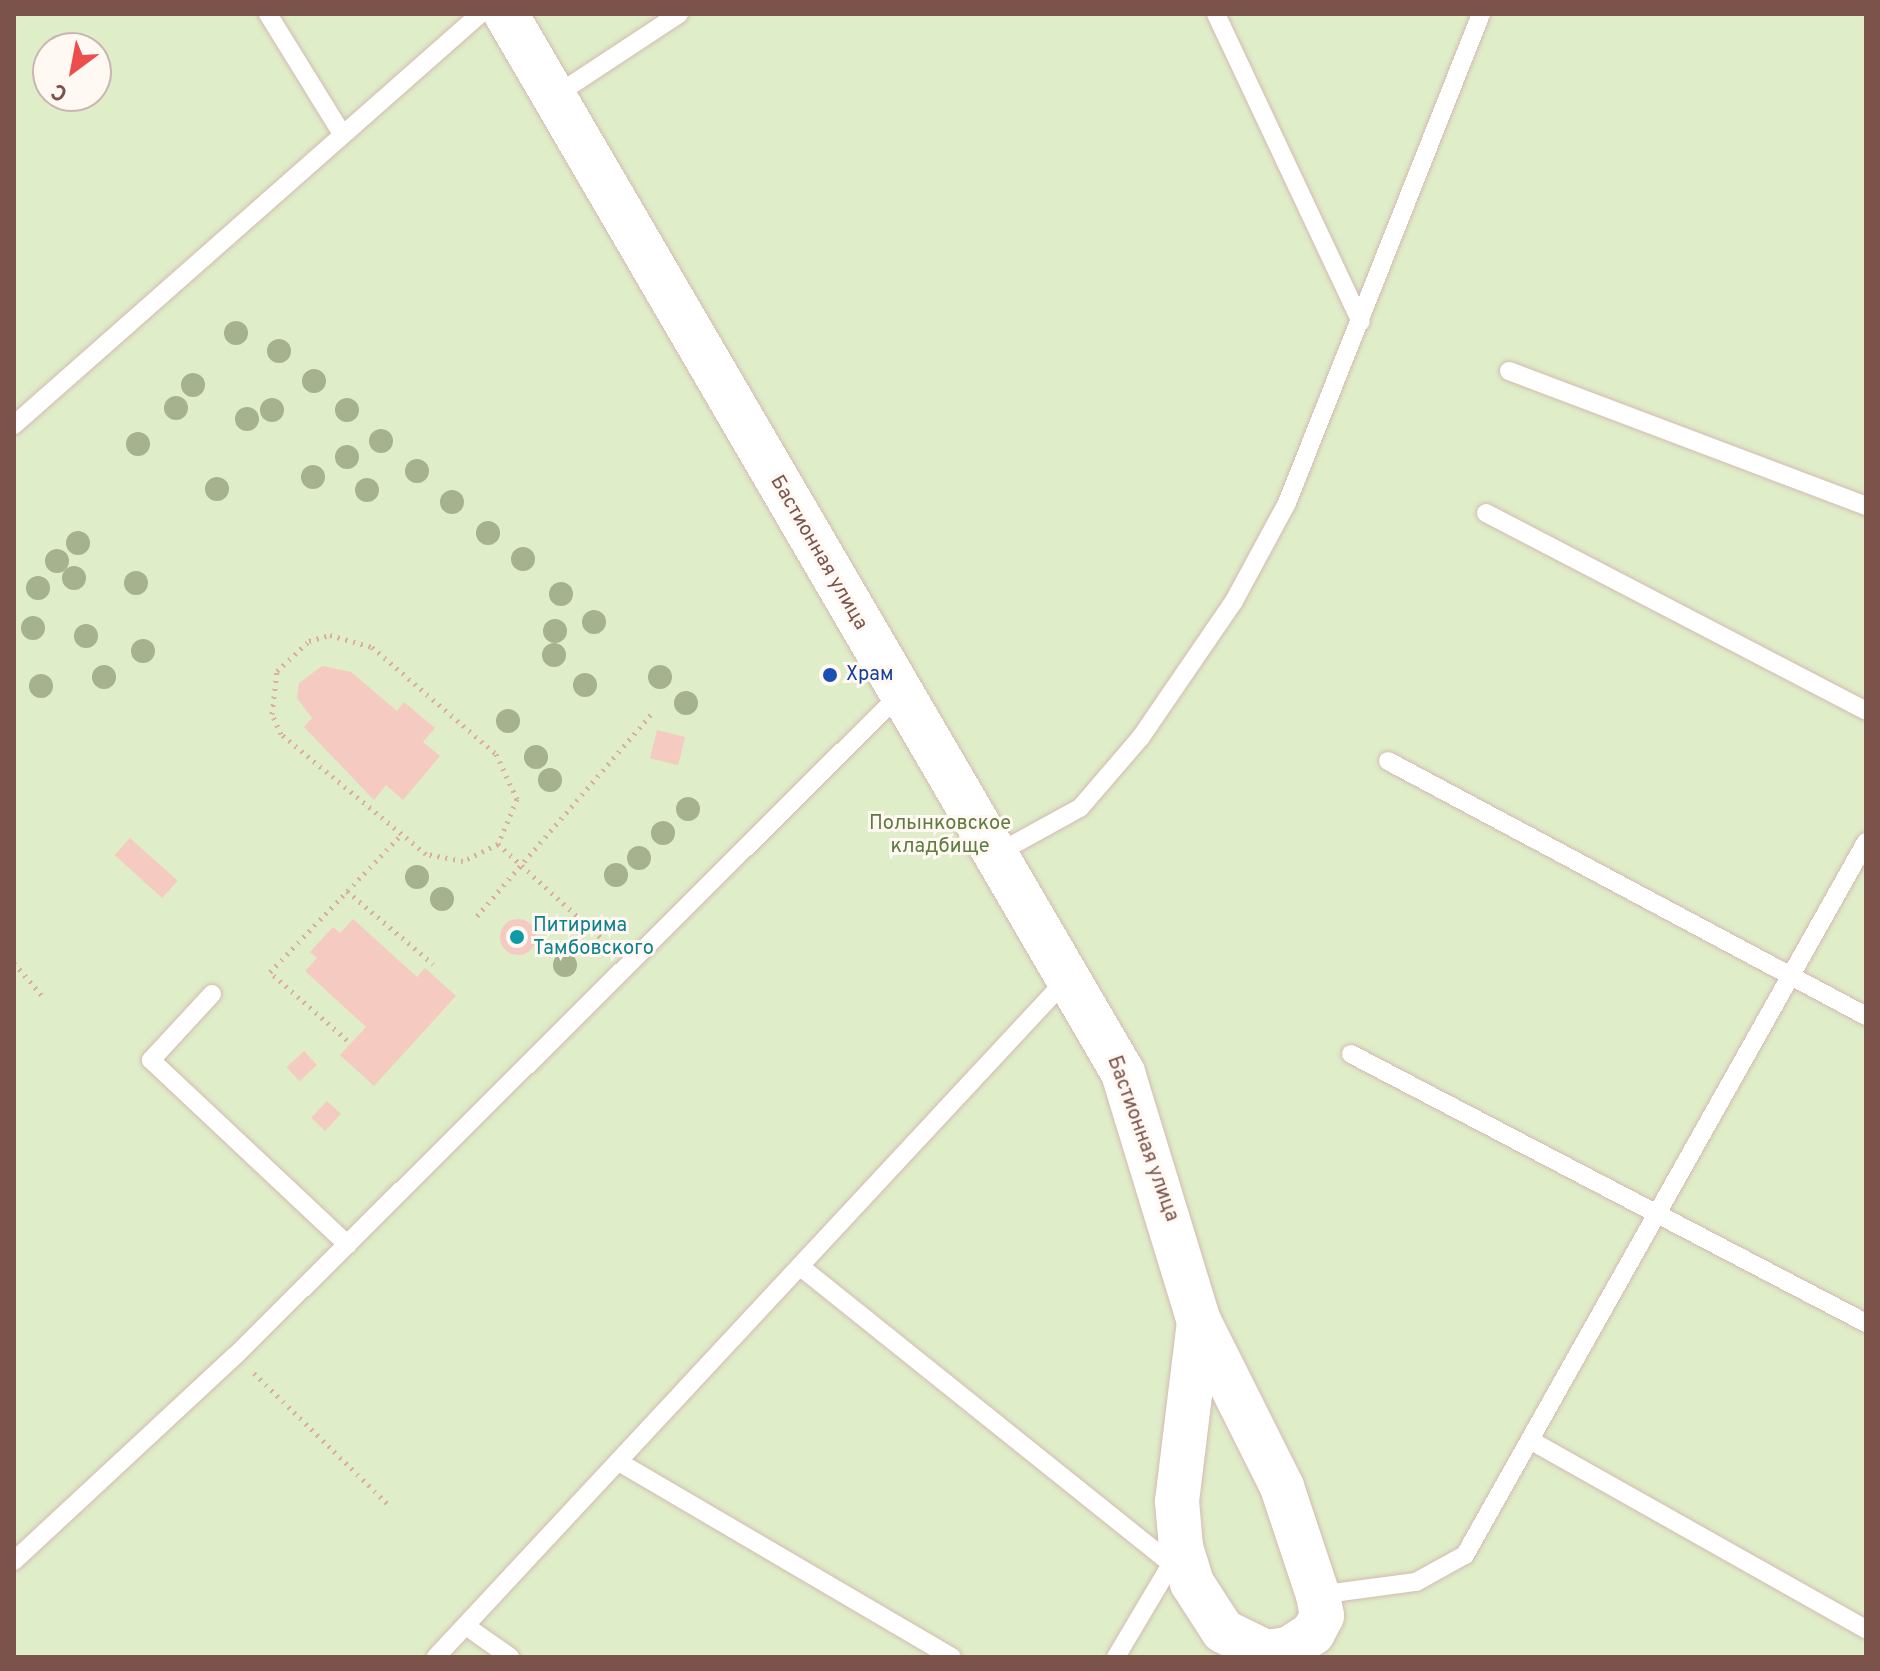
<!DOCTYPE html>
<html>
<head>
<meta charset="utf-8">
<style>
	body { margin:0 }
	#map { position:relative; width:1880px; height:1671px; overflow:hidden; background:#fef3eb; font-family:Overpass,sans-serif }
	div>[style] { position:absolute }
	.green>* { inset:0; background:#dfedc8 }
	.building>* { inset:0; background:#f5cbc1; transform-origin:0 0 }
	.round { border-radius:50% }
	.path>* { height:5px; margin-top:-2.5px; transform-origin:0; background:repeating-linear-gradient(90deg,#dbada3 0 2px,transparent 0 8px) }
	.roads { filter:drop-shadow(0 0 2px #d4bab2) drop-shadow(0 0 2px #d4bab2) }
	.lane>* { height:18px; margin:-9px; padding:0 9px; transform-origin:9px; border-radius:9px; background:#fff }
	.secondary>* { height:44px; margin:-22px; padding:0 22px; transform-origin:22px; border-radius:22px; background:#fff }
	.trees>* { width:24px; height:24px; margin:-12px; border-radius:50%; background:#a6b18d }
	.dots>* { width:22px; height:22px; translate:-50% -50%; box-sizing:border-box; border:4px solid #fff8f3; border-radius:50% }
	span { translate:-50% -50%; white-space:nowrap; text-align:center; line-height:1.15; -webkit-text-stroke:6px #fff8f3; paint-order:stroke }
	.street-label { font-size:20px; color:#7b534b }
	.transit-label { font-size:20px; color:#164399 }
	.left { translate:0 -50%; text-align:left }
	.park-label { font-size:20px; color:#5e7b40 }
	.culture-label { font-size:20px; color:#0d838f }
	.frame { position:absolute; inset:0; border:16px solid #7b534b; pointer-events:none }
	.north { position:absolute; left:32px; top:32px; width:80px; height:80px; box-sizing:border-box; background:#fff8f3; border:2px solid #cab6b0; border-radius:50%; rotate:212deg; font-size:22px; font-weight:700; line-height:32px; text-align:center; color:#7b534b }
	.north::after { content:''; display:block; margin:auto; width:28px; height:36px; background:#ec4e4c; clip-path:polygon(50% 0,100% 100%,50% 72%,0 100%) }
</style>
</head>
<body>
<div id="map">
	<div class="green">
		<i style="clip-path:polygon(evenodd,14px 14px,1866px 14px,1866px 1657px,14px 1657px,14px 14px,48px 48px,96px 48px,96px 96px,48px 96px,48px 48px)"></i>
	</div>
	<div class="building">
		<i style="clip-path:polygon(322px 666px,351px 672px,397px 711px,404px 702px,435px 728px,423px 742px,440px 756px,403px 800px,386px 785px,374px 800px,304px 727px,312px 718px,297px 698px,299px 683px)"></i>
		<i style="left:657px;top:730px;width:29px;height:29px;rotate:14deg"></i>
		<i style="left:130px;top:838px;width:64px;height:23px;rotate:42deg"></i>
		<i style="clip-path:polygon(353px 919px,417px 977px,425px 968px,456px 996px,374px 1086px,340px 1055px,366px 1027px,305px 971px,317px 958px,310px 952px,333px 927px,340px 933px)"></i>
		<i class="round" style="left:500px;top:919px;width:36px;height:36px"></i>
		<i style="left:304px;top:1051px;width:19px;height:24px;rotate:47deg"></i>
		<i style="left:327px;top:1101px;width:19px;height:23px;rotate:43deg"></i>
	</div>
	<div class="path">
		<i style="left:330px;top:635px;width:44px;rotate:15.9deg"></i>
		<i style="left:372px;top:647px;width:164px;rotate:40.8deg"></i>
		<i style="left:496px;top:754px;width:50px;rotate:65deg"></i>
		<i style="left:517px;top:799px;width:49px;rotate:112.9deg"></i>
		<i style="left:498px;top:844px;width:39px;rotate:154deg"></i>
		<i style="left:463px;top:861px;width:38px;rotate:-169deg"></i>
		<i style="left:426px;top:854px;width:188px;rotate:-140.4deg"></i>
		<i style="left:281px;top:734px;width:22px;rotate:-114deg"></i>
		<i style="left:272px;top:714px;width:43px;rotate:-83.4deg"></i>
		<i style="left:277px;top:671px;width:44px;rotate:-43.2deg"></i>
		<i style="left:309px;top:641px;width:22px;rotate:-16deg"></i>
		<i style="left:498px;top:844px;width:151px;rotate:42.3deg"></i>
		<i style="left:347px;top:891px;width:113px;rotate:40.3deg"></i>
		<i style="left:477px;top:916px;width:271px;rotate:-49.2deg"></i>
		<i style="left:14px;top:963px;width:48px;rotate:49.3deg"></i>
		<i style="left:347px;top:1040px;width:103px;rotate:-138.6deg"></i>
		<i style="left:270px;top:972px;width:190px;rotate:-46.3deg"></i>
		<i style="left:254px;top:1373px;width:189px;rotate:44.4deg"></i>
	</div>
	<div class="roads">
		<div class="lane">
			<i style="left:268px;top:14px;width:141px;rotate:58.3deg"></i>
			<i style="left:1216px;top:14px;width:340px;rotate:64.8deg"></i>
			<i style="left:553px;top:97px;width:151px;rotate:-33.4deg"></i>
			<i style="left:1509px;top:371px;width:382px;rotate:20.7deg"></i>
			<i style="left:14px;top:425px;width:621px;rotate:-41.41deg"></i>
			<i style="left:1486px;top:513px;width:428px;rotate:27.5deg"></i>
			<i style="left:1388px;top:761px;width:542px;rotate:28.08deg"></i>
			<i style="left:998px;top:853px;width:94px;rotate:-28.8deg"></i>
			<i style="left:1080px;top:808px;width:94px;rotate:-49.3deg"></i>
			<i style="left:1141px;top:737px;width:165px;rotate:-55.6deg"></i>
			<i style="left:1234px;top:601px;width:111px;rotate:-61.6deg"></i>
			<i style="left:1287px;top:503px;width:526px;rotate:-68.36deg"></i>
			<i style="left:212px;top:994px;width:90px;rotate:132.7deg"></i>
			<i style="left:151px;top:1060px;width:270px;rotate:43.2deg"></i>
			<i style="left:1351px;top:1054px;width:581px;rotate:27.58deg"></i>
			<i style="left:802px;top:1268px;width:474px;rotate:38.7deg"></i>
			<i style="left:1530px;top:1440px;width:386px;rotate:29.4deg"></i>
			<i style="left:619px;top:1462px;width:386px;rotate:30.4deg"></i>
			<i style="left:14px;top:1561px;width:303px;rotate:-42.9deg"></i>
			<i style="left:236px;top:1355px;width:936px;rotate:-44.87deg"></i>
			<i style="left:1318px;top:1595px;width:99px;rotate:-7.6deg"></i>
			<i style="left:1416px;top:1582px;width:56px;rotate:-28.9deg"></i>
			<i style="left:1465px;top:1555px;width:818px;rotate:-60.65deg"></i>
			<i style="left:466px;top:1626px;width:54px;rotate:35.2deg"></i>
			<i style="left:436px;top:1657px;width:926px;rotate:-47.06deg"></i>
			<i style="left:1116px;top:1657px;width:117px;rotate:-59.3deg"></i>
		</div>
		<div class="secondary">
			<i style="left:506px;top:14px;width:1226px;rotate:59.77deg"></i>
			<i style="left:1123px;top:1073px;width:259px;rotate:73deg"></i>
			<i style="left:1199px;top:1321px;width:186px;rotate:63.4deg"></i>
			<i style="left:1282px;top:1487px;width:114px;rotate:71.6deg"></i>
			<i style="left:1318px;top:1595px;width:21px;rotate:79deg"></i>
			<i style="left:1322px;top:1616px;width:19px;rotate:118deg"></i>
			<i style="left:1313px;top:1633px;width:30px;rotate:147deg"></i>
			<i style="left:1288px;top:1649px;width:22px;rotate:172deg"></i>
			<i style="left:1266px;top:1652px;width:48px;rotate:-154deg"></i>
			<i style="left:1223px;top:1631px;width:57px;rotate:-122.9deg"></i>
			<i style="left:1192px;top:1583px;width:38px;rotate:-107deg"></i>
			<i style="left:1181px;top:1547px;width:46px;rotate:-95deg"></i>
			<i style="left:1177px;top:1501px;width:181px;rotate:-83deg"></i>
		</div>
	</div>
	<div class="trees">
		<i style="left:236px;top:333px"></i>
		<i style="left:279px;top:351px"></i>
		<i style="left:314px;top:381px"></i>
		<i style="left:193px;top:385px"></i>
		<i style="left:176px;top:408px"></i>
		<i style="left:272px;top:410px"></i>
		<i style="left:347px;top:410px"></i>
		<i style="left:247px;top:419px"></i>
		<i style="left:381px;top:441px"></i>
		<i style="left:138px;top:444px"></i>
		<i style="left:347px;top:457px"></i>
		<i style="left:417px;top:471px"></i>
		<i style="left:313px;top:477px"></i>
		<i style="left:217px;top:489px"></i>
		<i style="left:367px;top:490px"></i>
		<i style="left:452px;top:502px"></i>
		<i style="left:488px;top:533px"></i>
		<i style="left:78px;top:543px"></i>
		<i style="left:523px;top:559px"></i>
		<i style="left:57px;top:561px"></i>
		<i style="left:74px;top:578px"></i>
		<i style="left:136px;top:583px"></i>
		<i style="left:38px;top:588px"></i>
		<i style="left:561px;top:594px"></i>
		<i style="left:594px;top:622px"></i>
		<i style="left:33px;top:628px"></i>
		<i style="left:555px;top:631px"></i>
		<i style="left:86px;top:636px"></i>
		<i style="left:143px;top:651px"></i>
		<i style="left:554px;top:655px"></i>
		<i style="left:104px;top:677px"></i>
		<i style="left:660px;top:677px"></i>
		<i style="left:585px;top:685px"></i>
		<i style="left:41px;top:686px"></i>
		<i style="left:686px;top:703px"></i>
		<i style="left:508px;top:721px"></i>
		<i style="left:536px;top:757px"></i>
		<i style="left:550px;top:780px"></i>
		<i style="left:688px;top:809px"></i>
		<i style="left:663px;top:833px"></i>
		<i style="left:639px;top:858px"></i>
		<i style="left:616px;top:875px"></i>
		<i style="left:417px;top:877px"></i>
		<i style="left:442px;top:899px"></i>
		<i style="left:565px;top:965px"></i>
	</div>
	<div class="dots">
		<i style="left:830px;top:675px;background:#1a4fb4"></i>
		<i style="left:517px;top:937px;background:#0f9aa8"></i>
	</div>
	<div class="street-label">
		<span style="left:818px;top:553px;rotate:60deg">Бастионная улица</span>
		<span style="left:1142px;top:1139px;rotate:70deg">Бастионная улица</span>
	</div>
	<div class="transit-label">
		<span class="left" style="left:846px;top:675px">Храм</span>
	</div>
	<div class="park-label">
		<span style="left:940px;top:836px">Полынковское<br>кладбище</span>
	</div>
	<div class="culture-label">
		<span class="left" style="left:533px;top:938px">Питирима<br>Тамбовского</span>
	</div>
	<div class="frame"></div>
	<div class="north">С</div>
</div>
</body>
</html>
